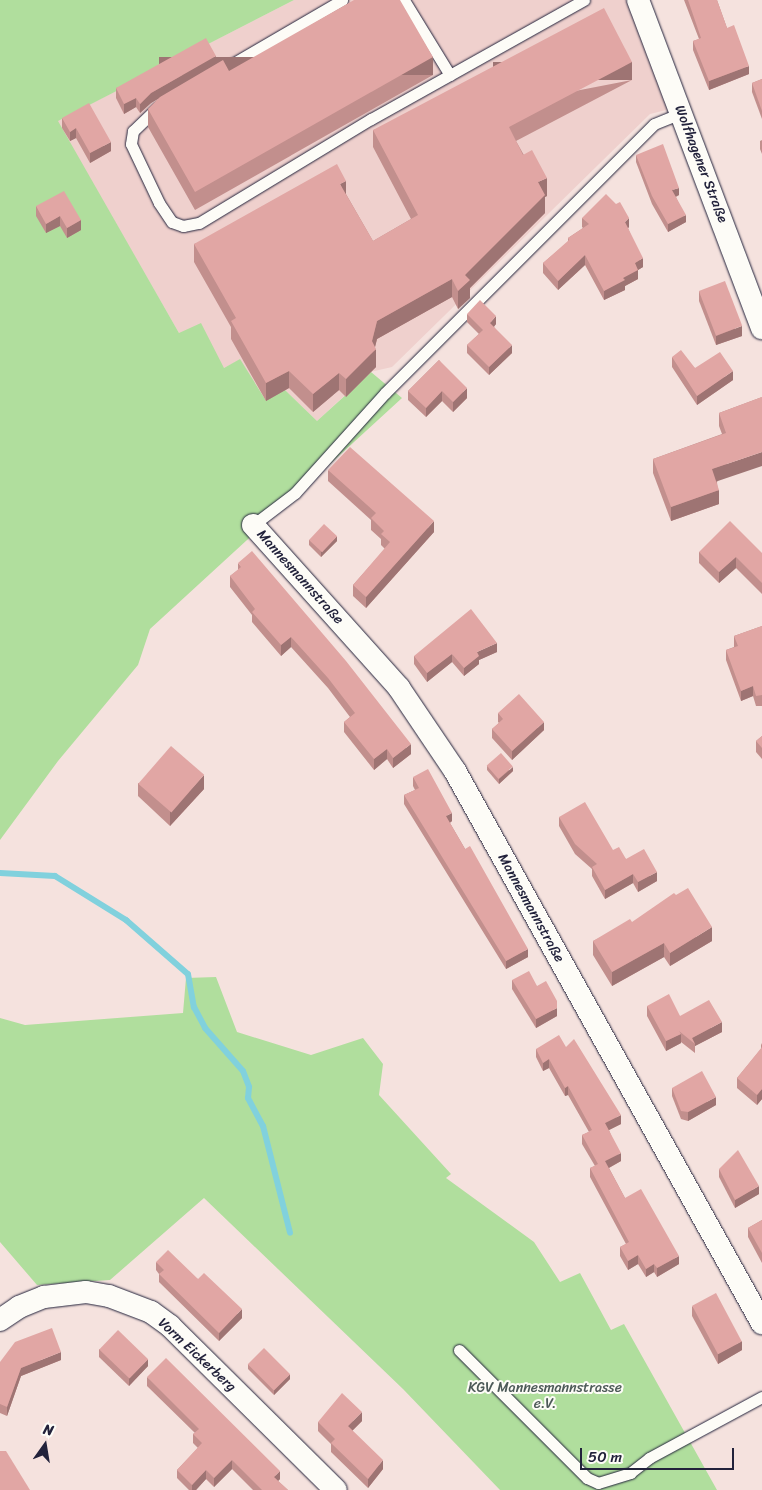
<!DOCTYPE html>
<html>
<head>
<meta charset="utf-8">
<style>
	body { margin:0 }
	#map { position:relative; width:762px; height:1490px; overflow:hidden; background:#f5e2de; font-family:Sriracha,sans-serif }
	div>[style] { position:absolute }
	.built>* { inset:0; background:#efd0cd }
	.green>* { inset:0; background:#b0de9d }
	.stream>* { height:6px; margin:-3px; padding:0 3px; transform-origin:3px; border-radius:3px; background:#81d1dd }
	.roads { filter:drop-shadow(0 0 1px #22223b) drop-shadow(0 0 1px #22223b) }
	.service>* { height:11px; margin:-5.5px; padding:0 5.5px; transform-origin:5.5px; border-radius:5.5px; background:#fdfcf7 }
	.minor>* { height:22px; margin:-11px; padding:0 11px; transform-origin:11px; border-radius:11px; background:#fdfcf7 }
	.wall>* { inset:0; background:#c28f8d }
	.shaded-wall>* { inset:0; background:#9e7473; transform-origin:0 0 }
	.building>* { inset:0; background:#e1a6a4; transform-origin:0 0 }
	span { translate:-50% -50%; white-space:nowrap; text-align:center; line-height:1.15; -webkit-text-stroke:4px #fdfcf7; paint-order:stroke }
	.street-label { font-size:14px; color:#22223b }
	.park-label { font-size:14px; color:#4d5a58 }
	.north { position:absolute; left:20px; top:1420px; width:50px; height:50px; -webkit-text-stroke:4px #fdfcf7; paint-order:stroke; rotate:13deg; font-size:14px; font-weight:700; line-height:20px; text-align:center; color:#22223b }
	.north::after { content:''; display:block; margin:auto; width:18px; height:22px; background:#22223b; clip-path:polygon(50% 0,100% 100%,50% 72%,0 100%) }
	.scale { position:absolute; left:580px; top:1448px; width:154px; height:22px; box-sizing:border-box; border:2px solid #22223b; border-top:0; padding-left:6px; font-size:15px; line-height:18px; white-space:nowrap; color:#22223b; -webkit-text-stroke:4px #fdfcf7; paint-order:stroke }
</style>
</head>
<body>
<div id="map">
	<div class="built">
		<i style="clip-path:polygon(294px 0,628px 0,670px 109px,650px 114px,392px 367px,370px 372px,317px 421px,284px 389px,265px 399px,240px 360px,224px 368px,179px 333px,57px 121px)"></i>
	</div>
	<div class="green">
		<i style="clip-path:polygon(0 0,294px 0,58px 121px,179px 333px,201px 323px,224px 368px,240px 359px,265px 399px,284px 389px,317px 421px,371px 372px,402px 398px,150px 629px,138px 665px,58px 761px,0 840px)"></i>
		<i style="clip-path:polygon(216px 977px,237px 1032px,311px 1055px,363px 1038px,383px 1064px,379px 1095px,451px 1174px,446px 1178px,534px 1242px,560px 1282px,580px 1273px,611px 1330px,624px 1324px,717px 1490px,500px 1490px,403px 1389px,204px 1198px,110px 1280px,37px 1285px,0 1242px,0 1018px,25px 1025px,183px 1013px,186px 978px)"></i>
	</div>
	<div class="stream">
		<i style="left:0;top:873px;width:55px;rotate:3.1deg"></i>
		<i style="left:55px;top:876px;width:84px;rotate:31.8deg"></i>
		<i style="left:126px;top:920px;width:82px;rotate:41.1deg"></i>
		<i style="left:188px;top:974px;width:34px;rotate:80deg"></i>
		<i style="left:194px;top:1007px;width:24px;rotate:62deg"></i>
		<i style="left:205px;top:1028px;width:57px;rotate:48.5deg"></i>
		<i style="left:243px;top:1071px;width:17px;rotate:69deg"></i>
		<i style="left:249px;top:1087px;width:11px;rotate:95deg"></i>
		<i style="left:248px;top:1098px;width:32px;rotate:62deg"></i>
		<i style="left:263px;top:1126px;width:110px;rotate:75.8deg"></i>
	</div>
	<div class="roads">
		<div class="service">
			<i style="left:404px;top:0;width:88px;rotate:58.5deg"></i>
			<i style="left:215px;top:74px;width:147px;rotate:-30.2deg"></i>
			<i style="left:158px;top:107px;width:35px;rotate:136deg"></i>
			<i style="left:133px;top:131px;width:13px;rotate:99deg"></i>
			<i style="left:131px;top:144px;width:65px;rotate:64.6deg"></i>
			<i style="left:159px;top:203px;width:23px;rotate:56deg"></i>
			<i style="left:172px;top:222px;width:12px;rotate:20deg"></i>
			<i style="left:183px;top:226px;width:16px;rotate:-11deg"></i>
			<i style="left:199px;top:223px;width:201px;rotate:-31.2deg"></i>
			<i style="left:371px;top:119px;width:244px;rotate:-29.2deg"></i>
			<i style="left:253px;top:525px;width:53px;rotate:-37.3deg"></i>
			<i style="left:295px;top:493px;width:135px;rotate:-48deg"></i>
			<i style="left:385px;top:393px;width:380px;rotate:-45deg"></i>
			<i style="left:654px;top:124px;width:29px;rotate:-22deg"></i>
			<i style="left:459px;top:1350px;width:181px;rotate:45deg"></i>
			<i style="left:587px;top:1478px;width:12px;rotate:24deg"></i>
			<i style="left:598px;top:1483px;width:34px;rotate:-17deg"></i>
			<i style="left:630px;top:1473px;width:24px;rotate:-38deg"></i>
			<i style="left:649px;top:1458px;width:128px;rotate:-28.4deg"></i>
		</div>
		<div class="minor">
			<i style="left:638px;top:0;width:351px;rotate:69.3deg"></i>
			<i style="left:253px;top:525px;width:219px;rotate:48.1deg"></i>
			<i style="left:399px;top:688px;width:100px;rotate:56deg"></i>
			<i style="left:455px;top:771px;width:632px;rotate:60.92deg"></i>
			<i style="left:0;top:1320px;width:23px;rotate:-34deg"></i>
			<i style="left:19px;top:1307px;width:27px;rotate:-22deg"></i>
			<i style="left:44px;top:1297px;width:42px;rotate:-6.8deg"></i>
			<i style="left:86px;top:1292px;width:23px;rotate:10deg"></i>
			<i style="left:109px;top:1296px;width:45px;rotate:20.9deg"></i>
			<i style="left:151px;top:1312px;width:24px;rotate:36deg"></i>
			<i style="left:170px;top:1326px;width:233px;rotate:44.7deg"></i>
		</div>
	</div>
	<div class="wall">
		<i style="clip-path:polygon(684px 0,717px 0,727px 28px,749px 74px,709px 90px,693px 50px,693px 41px,699px 39px)"></i>
		<i style="clip-path:polygon(216px 65px,229px 71px,433px 75px,195px 210px,148px 127px,148px 109px,159px 98px,151px 103px,140px 113px,136px 107px,124px 114px,116px 98px,116px 88px)"></i>
		<i style="clip-path:polygon(762px 79px,762px 119px,752px 92px,752px 83px)"></i>
		<i style="clip-path:polygon(632px 80px,516px 141px,547px 196px,545px 197px,545px 213px,470px 288px,470px 298px,458px 309px,452px 297px,377px 339px,375px 347px,376px 367px,346px 397px,339px 390px,313px 412px,289px 388px,266px 401px,231px 339px,231px 327px,194px 262px,194px 244px,346px 194px,373px 241px,411px 219px,373px 147px,373px 130px)"></i>
		<i style="clip-path:polygon(62px 118px,111px 151px,90px 163px,76px 138px,70px 141px,62px 128px)"></i>
		<i style="clip-path:polygon(762px 140px,762px 154px,760px 149px,760px 141px)"></i>
		<i style="clip-path:polygon(636px 155px,679px 195px,676px 197px,686px 222px,668px 232px,652px 204px,636px 162px)"></i>
		<i style="clip-path:polygon(36px 206px,81px 220px,81px 230px,67px 238px,60px 226px,46px 233px,36px 216px)"></i>
		<i style="clip-path:polygon(582px 218px,629px 227px,628px 228px,643px 267px,638px 270px,638px 279px,625px 286px,625px 290px,604px 300px,585px 265px,558px 290px,543px 273px,543px 263px,568px 242px,568px 238px,583px 228px,582px 227px)"></i>
		<i style="clip-path:polygon(699px 291px,742px 336px,716px 345px,699px 301px)"></i>
		<i style="clip-path:polygon(467px 314px,496px 324px,494px 327px,512px 353px,489px 375px,467px 353px,467px 345px,479px 334px,467px 322px)"></i>
		<i style="clip-path:polygon(672px 357px,695px 368px,733px 380px,697px 405px,672px 367px)"></i>
		<i style="clip-path:polygon(439px 360px,467px 398px,453px 412px,442px 401px,426px 417px,408px 400px,408px 391px)"></i>
		<i style="clip-path:polygon(762px 397px,717px 482px,719px 504px,671px 521px,653px 473px,653px 459px,722px 434px,719px 426px,719px 413px)"></i>
		<i style="clip-path:polygon(328px 470px,434px 532px,366px 608px,353px 596px,353px 585px,385px 549px,381px 545px,381px 539px,371px 530px,371px 520px,328px 481px)"></i>
		<i style="clip-path:polygon(309px 540px,337px 541px,321px 557px,309px 545px)"></i>
		<i style="clip-path:polygon(699px 552px,762px 553px,762px 594px,736px 568px,719px 583px,699px 563px)"></i>
		<i style="clip-path:polygon(238px 563px,411px 754px,393px 768px,387px 759px,374px 770px,344px 732px,344px 722px,350px 717px,328px 688px,291px 647px,281px 656px,252px 622px,252px 615px,230px 587px,230px 576px,238px 570px)"></i>
		<i style="clip-path:polygon(762px 626px,762px 706px,756px 706px,753px 696px,741px 701px,726px 660px,726px 650px,734px 647px,734px 636px)"></i>
		<i style="clip-path:polygon(497px 652px,479px 660px,479px 664px,464px 676px,452px 662px,427px 682px,414px 664px,414px 656px)"></i>
		<i style="clip-path:polygon(498px 713px,544px 730px,512px 760px,492px 738px,492px 729px,499px 723px,498px 722px)"></i>
		<i style="clip-path:polygon(762px 736px,762px 759px,756px 752px,756px 741px)"></i>
		<i style="clip-path:polygon(487px 766px,513px 771px,499px 784px,487px 770px)"></i>
		<i style="clip-path:polygon(413px 777px,452px 821px,450px 823px,528px 957px,506px 969px,404px 804px,404px 795px,415px 790px,413px 786px)"></i>
		<i style="clip-path:polygon(138px 783px,204px 789px,170px 826px,138px 796px)"></i>
		<i style="clip-path:polygon(559px 817px,626px 859px,657px 881px,638px 892px,633px 883px,605px 899px,592px 876px,592px 869px,575px 854px,559px 826px)"></i>
		<i style="clip-path:polygon(632px 922px,712px 941px,670px 966px,664px 957px,612px 986px,593px 955px,593px 941px)"></i>
		<i style="clip-path:polygon(512px 980px,537px 986px,557px 1016px,536px 1028px,512px 989px)"></i>
		<i style="clip-path:polygon(647px 1006px,680px 1016px,722px 1032px,695px 1046px,695px 1053px,681px 1042px,681px 1043px,666px 1051px,647px 1016px)"></i>
		<i style="clip-path:polygon(762px 1043px,762px 1099px,757px 1105px,737px 1088px,737px 1078px,761px 1049px,761px 1045px)"></i>
		<i style="clip-path:polygon(566px 1047px,621px 1124px,609px 1130px,621px 1161px,609px 1168px,625px 1198px,679px 1264px,657px 1277px,654px 1272px,646px 1277px,638px 1264px,628px 1270px,620px 1256px,620px 1247px,626px 1244px,590px 1177px,590px 1168px,595px 1166px,582px 1144px,582px 1135px,589px 1132px,568px 1095px,565px 1096px,549px 1068px,543px 1071px,536px 1057px,536px 1049px)"></i>
		<i style="clip-path:polygon(672px 1088px,716px 1105px,688px 1121px,681px 1119px,672px 1096px)"></i>
		<i style="clip-path:polygon(719px 1169px,759px 1194px,735px 1208px,719px 1177px)"></i>
		<i style="clip-path:polygon(762px 1220px,762px 1263px,748px 1237px,748px 1228px)"></i>
		<i style="clip-path:polygon(156px 1262px,198px 1279px,242px 1318px,219px 1341px,159px 1282px,159px 1274px,156px 1270px)"></i>
		<i style="clip-path:polygon(692px 1306px,742px 1350px,718px 1364px,692px 1316px)"></i>
		<i style="clip-path:polygon(99px 1349px,148px 1366px,129px 1386px,99px 1357px)"></i>
		<i style="clip-path:polygon(61px 1360px,21px 1376px,7px 1416px,0 1413px,0 1362px)"></i>
		<i style="clip-path:polygon(248px 1364px,290px 1379px,274px 1395px,248px 1369px)"></i>
		<i style="clip-path:polygon(147px 1377px,280px 1479px,278px 1481px,288px 1490px,253px 1490px,232px 1469px,214px 1487px,206px 1479px,196px 1490px,189px 1490px,177px 1478px,177px 1470px,198px 1448px,193px 1443px,193px 1434px,195px 1433px,147px 1386px)"></i>
		<i style="clip-path:polygon(362px 1421px,352px 1431px,383px 1469px,368px 1488px,331px 1452px,331px 1444px,318px 1431px,318px 1422px)"></i>
	</div>
	<div class="shaded-wall">
		<i style="clip-path:polygon(216px 56px,216px 65px,151px 103px,140px 113px,140px 104px,151px 93px)"></i>
		<i style="left:433px;top:57px;width:18px;height:274px;rotate:90deg"></i>
		<i style="left:632px;top:62px;width:18px;height:139px;rotate:90deg"></i>
		<i style="clip-path:polygon(749px 66px,749px 74px,709px 90px,709px 81px)"></i>
		<i style="clip-path:polygon(136px 98px,136px 107px,124px 114px,124px 104px)"></i>
		<i style="clip-path:polygon(76px 128px,76px 138px,70px 141px,70px 132px)"></i>
		<i style="clip-path:polygon(111px 142px,111px 151px,90px 163px,90px 153px)"></i>
		<i style="clip-path:polygon(547px 178px,547px 196px,545px 197px,545px 213px,470px 288px,470px 298px,458px 309px,458px 291px,465px 275px,538px 182px)"></i>
		<i style="clip-path:polygon(346px 181px,346px 198px,340px 184px)"></i>
		<i style="clip-path:polygon(679px 188px,679px 195px,672px 198px,672px 190px)"></i>
		<i style="clip-path:polygon(686px 215px,686px 222px,668px 232px,668px 224px)"></i>
		<i style="clip-path:polygon(60px 216px,60px 226px,46px 233px,46px 224px)"></i>
		<i style="clip-path:polygon(629px 218px,629px 227px,625px 231px,625px 222px)"></i>
		<i style="clip-path:polygon(81px 220px,81px 230px,67px 238px,67px 228px)"></i>
		<i style="clip-path:polygon(585px 255px,585px 265px,558px 290px,558px 281px)"></i>
		<i style="clip-path:polygon(643px 258px,643px 267px,638px 270px,638px 279px,625px 286px,625px 290px,604px 300px,604px 291px,623px 278px,635px 263px)"></i>
		<i style="clip-path:polygon(452px 279px,452px 297px,377px 339px,374px 351px,376px 349px,376px 367px,346px 397px,346px 379px,372px 341px,377px 321px)"></i>
		<i style="clip-path:polygon(496px 316px,496px 324px,490px 331px,490px 323px)"></i>
		<i style="clip-path:polygon(742px 326px,742px 336px,716px 345px,716px 336px)"></i>
		<i style="clip-path:polygon(512px 345px,512px 353px,489px 375px,489px 367px)"></i>
		<i style="clip-path:polygon(289px 371px,289px 388px,266px 401px,266px 383px)"></i>
		<i style="clip-path:polygon(733px 371px,733px 380px,697px 405px,697px 396px)"></i>
		<i style="clip-path:polygon(339px 373px,339px 390px,313px 412px,313px 394px)"></i>
		<i style="clip-path:polygon(467px 388px,467px 398px,453px 412px,453px 402px)"></i>
		<i style="clip-path:polygon(442px 391px,442px 401px,426px 417px,426px 408px)"></i>
		<i style="clip-path:polygon(762px 452px,762px 466px,712px 483px,712px 469px)"></i>
		<i style="clip-path:polygon(719px 490px,719px 504px,671px 521px,671px 507px)"></i>
		<i style="clip-path:polygon(434px 521px,434px 532px,366px 608px,366px 597px)"></i>
		<i style="clip-path:polygon(337px 536px,337px 541px,321px 557px,321px 552px)"></i>
		<i style="clip-path:polygon(736px 557px,736px 568px,719px 583px,719px 572px)"></i>
		<i style="clip-path:polygon(291px 637px,291px 647px,281px 656px,281px 645px)"></i>
		<i style="clip-path:polygon(497px 643px,497px 652px,479px 660px,479px 664px,464px 676px,464px 668px,477px 652px)"></i>
		<i style="clip-path:polygon(452px 654px,452px 662px,427px 682px,427px 673px)"></i>
		<i style="clip-path:polygon(753px 686px,753px 696px,741px 701px,741px 691px)"></i>
		<i style="clip-path:polygon(544px 722px,544px 730px,512px 760px,512px 751px)"></i>
		<i style="clip-path:polygon(411px 744px,411px 754px,393px 768px,393px 758px)"></i>
		<i style="clip-path:polygon(387px 749px,387px 759px,374px 770px,374px 759px)"></i>
		<i style="clip-path:polygon(513px 767px,513px 771px,499px 784px,499px 779px)"></i>
		<i style="clip-path:polygon(204px 775px,204px 789px,170px 826px,170px 812px)"></i>
		<i style="clip-path:polygon(452px 813px,452px 821px,446px 825px,446px 816px)"></i>
		<i style="clip-path:polygon(657px 872px,657px 881px,638px 892px,638px 882px)"></i>
		<i style="clip-path:polygon(633px 874px,633px 883px,605px 899px,605px 890px)"></i>
		<i style="clip-path:polygon(712px 927px,712px 941px,670px 966px,670px 953px)"></i>
		<i style="clip-path:polygon(664px 943px,664px 957px,612px 986px,612px 972px)"></i>
		<i style="clip-path:polygon(528px 949px,528px 957px,506px 969px,506px 961px)"></i>
		<i style="clip-path:polygon(557px 1008px,557px 1016px,536px 1028px,536px 1019px)"></i>
		<i style="clip-path:polygon(722px 1022px,722px 1032px,695px 1046px,695px 1044px,692px 1038px)"></i>
		<i style="clip-path:polygon(681px 1034px,681px 1043px,666px 1051px,666px 1041px)"></i>
		<i style="clip-path:polygon(549px 1059px,549px 1068px,543px 1071px,543px 1063px)"></i>
		<i style="clip-path:polygon(568px 1086px,568px 1095px,565px 1096px,565px 1088px)"></i>
		<i style="clip-path:polygon(762px 1089px,762px 1099px,757px 1105px,757px 1095px)"></i>
		<i style="clip-path:polygon(716px 1097px,716px 1105px,688px 1121px,688px 1112px)"></i>
		<i style="clip-path:polygon(621px 1115px,621px 1124px,605px 1132px,605px 1123px)"></i>
		<i style="clip-path:polygon(621px 1153px,621px 1161px,605px 1170px,605px 1161px)"></i>
		<i style="clip-path:polygon(759px 1186px,759px 1194px,735px 1208px,735px 1200px)"></i>
		<i style="clip-path:polygon(638px 1255px,638px 1264px,628px 1270px,628px 1261px)"></i>
		<i style="clip-path:polygon(679px 1256px,679px 1264px,657px 1277px,657px 1268px)"></i>
		<i style="clip-path:polygon(654px 1264px,654px 1272px,646px 1277px,646px 1269px)"></i>
		<i style="clip-path:polygon(242px 1309px,242px 1318px,219px 1341px,219px 1333px)"></i>
		<i style="clip-path:polygon(742px 1341px,742px 1350px,718px 1364px,718px 1354px)"></i>
		<i style="clip-path:polygon(61px 1352px,61px 1360px,21px 1376px,7px 1416px,7px 1407px,21px 1368px)"></i>
		<i style="clip-path:polygon(148px 1359px,148px 1366px,129px 1386px,129px 1378px)"></i>
		<i style="clip-path:polygon(290px 1374px,290px 1379px,274px 1395px,274px 1390px)"></i>
		<i style="clip-path:polygon(362px 1412px,362px 1421px,348px 1435px,348px 1426px)"></i>
		<i style="clip-path:polygon(232px 1460px,232px 1469px,214px 1487px,214px 1478px)"></i>
		<i style="clip-path:polygon(383px 1460px,383px 1469px,368px 1488px,368px 1479px)"></i>
		<i style="clip-path:polygon(206px 1470px,206px 1479px,196px 1490px,192px 1490px,192px 1485px)"></i>
		<i style="clip-path:polygon(280px 1471px,280px 1479px,274px 1485px,274px 1477px)"></i>
	</div>
	<div class="building">
		<i style="clip-path:polygon(354px 0,400px 0,433px 57px,195px 192px,148px 109px,160px 97px,223px 60px,229px 71px)"></i>
		<i style="clip-path:polygon(688px 0,717px 0,727px 28px,734px 25px,749px 66px,709px 81px,693px 41px,701px 38px)"></i>
		<i style="clip-path:polygon(604px 8px,632px 62px,509px 127px,523px 155px,532px 150px,547px 178px,538px 182px,545px 195px,465px 275px,470px 280px,458px 291px,452px 279px,377px 321px,372px 341px,376px 349px,346px 379px,339px 373px,313px 394px,289px 371px,266px 383px,231px 321px,236px 318px,194px 244px,337px 164px,346px 181px,340px 184px,373px 241px,418px 215px,373px 130px)"></i>
		<i style="clip-path:polygon(206px 38px,216px 56px,151px 93px,140px 104px,136px 98px,124px 104px,116px 88px)"></i>
		<i style="clip-path:polygon(762px 79px,762px 111px,752px 83px)"></i>
		<i style="clip-path:polygon(89px 103px,111px 142px,90px 153px,76px 128px,70px 132px,62px 118px)"></i>
		<i style="clip-path:polygon(663px 144px,679px 188px,672px 190px,686px 215px,668px 224px,652px 196px,636px 155px)"></i>
		<i style="clip-path:polygon(64px 191px,81px 220px,67px 228px,60px 216px,46px 224px,36px 206px)"></i>
		<i style="clip-path:polygon(606px 194px,616px 204px,620px 202px,629px 218px,625px 222px,643px 258px,635px 263px,638px 270px,623px 278px,625px 280px,604px 291px,585px 255px,558px 281px,543px 263px,569px 240px,568px 238px,589px 224px,582px 218px)"></i>
		<i style="left:725px;top:281px;width:48px;height:28px;rotate:69deg"></i>
		<i style="clip-path:polygon(480px 300px,496px 316px,490px 323px,512px 345px,489px 367px,467px 345px,483px 330px,467px 314px)"></i>
		<i style="clip-path:polygon(681px 350px,695px 368px,720px 352px,733px 371px,697px 396px,672px 357px)"></i>
		<i style="clip-path:polygon(439px 360px,467px 388px,453px 402px,442px 391px,426px 408px,408px 391px)"></i>
		<i style="clip-path:polygon(762px 397px,762px 452px,712px 469px,719px 490px,671px 507px,653px 459px,726px 433px,719px 413px)"></i>
		<i style="clip-path:polygon(350px 447px,434px 521px,366px 597px,353px 585px,390px 542px,381px 534px,384px 531px,371px 518px,376px 513px,328px 470px)"></i>
		<i style="clip-path:polygon(730px 521px,762px 553px,762px 583px,736px 557px,719px 572px,699px 552px)"></i>
		<i style="left:324px;top:524px;width:18px;height:22px;rotate:43deg"></i>
		<i style="clip-path:polygon(252px 551px,346px 661px,411px 744px,393px 758px,387px 749px,374px 759px,344px 722px,355px 713px,328px 678px,291px 637px,281px 645px,252px 612px,255px 609px,230px 576px,241px 567px,238px 563px)"></i>
		<i style="clip-path:polygon(471px 609px,497px 643px,477px 652px,479px 656px,464px 668px,452px 654px,427px 673px,414px 656px)"></i>
		<i style="clip-path:polygon(762px 626px,762px 695px,756px 696px,753px 686px,741px 691px,726px 650px,738px 646px,734px 636px)"></i>
		<i style="clip-path:polygon(519px 694px,544px 722px,512px 751px,492px 729px,503px 719px,498px 713px)"></i>
		<i style="clip-path:polygon(762px 736px,762px 748px,756px 741px)"></i>
		<i style="left:171px;top:746px;width:44px;height:50px;rotate:41deg"></i>
		<i style="left:501px;top:753px;width:18px;height:19px;rotate:49deg"></i>
		<i style="clip-path:polygon(428px 769px,452px 813px,446px 816px,465px 849px,470px 846px,528px 949px,506px 961px,404px 795px,419px 788px,413px 777px)"></i>
		<i style="clip-path:polygon(585px 802px,613px 850px,619px 847px,626px 859px,644px 849px,657px 872px,638px 882px,633px 874px,605px 890px,592px 867px,597px 864px,575px 844px,559px 817px)"></i>
		<i style="clip-path:polygon(688px 888px,712px 927px,670px 953px,664px 943px,612px 972px,593px 941px,630px 919px,632px 922px,674px 893px,676px 895px)"></i>
		<i style="clip-path:polygon(529px 971px,537px 986px,546px 981px,557px 1001px,557px 1008px,536px 1019px,512px 980px)"></i>
		<i style="clip-path:polygon(669px 994px,680px 1016px,709px 1000px,722px 1022px,692px 1038px,695px 1044px,679px 1031px,681px 1034px,666px 1041px,647px 1006px)"></i>
		<i style="clip-path:polygon(559px 1035px,566px 1047px,574px 1039px,621px 1115px,605px 1123px,621px 1153px,605px 1161px,625px 1198px,641px 1189px,679px 1256px,657px 1268px,654px 1264px,646px 1269px,638px 1255px,628px 1261px,620px 1247px,629px 1242px,590px 1168px,598px 1164px,582px 1135px,592px 1130px,568px 1086px,565px 1088px,549px 1059px,543px 1063px,536px 1049px)"></i>
		<i style="clip-path:polygon(762px 1047px,762px 1089px,757px 1095px,737px 1078px)"></i>
		<i style="clip-path:polygon(702px 1071px,716px 1097px,688px 1112px,681px 1111px,672px 1088px)"></i>
		<i style="clip-path:polygon(738px 1150px,759px 1186px,735px 1200px,719px 1169px)"></i>
		<i style="clip-path:polygon(762px 1220px,762px 1253px,748px 1228px)"></i>
		<i style="clip-path:polygon(168px 1250px,198px 1279px,204px 1273px,242px 1309px,219px 1333px,159px 1274px,164px 1270px,156px 1262px)"></i>
		<i style="left:716px;top:1293px;width:55px;height:27px;rotate:62deg"></i>
		<i style="clip-path:polygon(52px 1328px,61px 1352px,21px 1368px,7px 1407px,0 1404px,0 1362px,15px 1342px)"></i>
		<i style="left:118px;top:1330px;width:42px;height:27px;rotate:44deg"></i>
		<i style="left:264px;top:1348px;width:37px;height:23px;rotate:45deg"></i>
		<i style="clip-path:polygon(166px 1358px,280px 1471px,274px 1477px,288px 1490px,262px 1490px,232px 1460px,214px 1478px,206px 1470px,192px 1485px,177px 1470px,202px 1443px,193px 1434px,199px 1429px,147px 1377px)"></i>
		<i style="clip-path:polygon(342px 1393px,362px 1412px,348px 1426px,383px 1460px,368px 1479px,331px 1443px,335px 1439px,318px 1422px)"></i>
		<i style="clip-path:polygon(0 1451px,6px 1451px,30px 1490px,0 1490px)"></i>
	</div>
	<div class="street-label">
		<span style="left:701px;top:164px;rotate:69deg">Wolfhagener Straße</span>
		<span style="left:300px;top:577px;rotate:48deg">Mannesmannstraße</span>
		<span style="left:531px;top:908px;rotate:61deg">Mannesmannstraße</span>
		<span style="left:197px;top:1355px;rotate:43deg">Vorm Eickerberg</span>
	</div>
	<div class="park-label">
		<span style="left:545px;top:1396px">KGV Mannesmannstrasse<br>e.V.</span>
	</div>
	<div class="north">N</div>
	<div class="scale">50 m</div>
</div>
</body>
</html>
